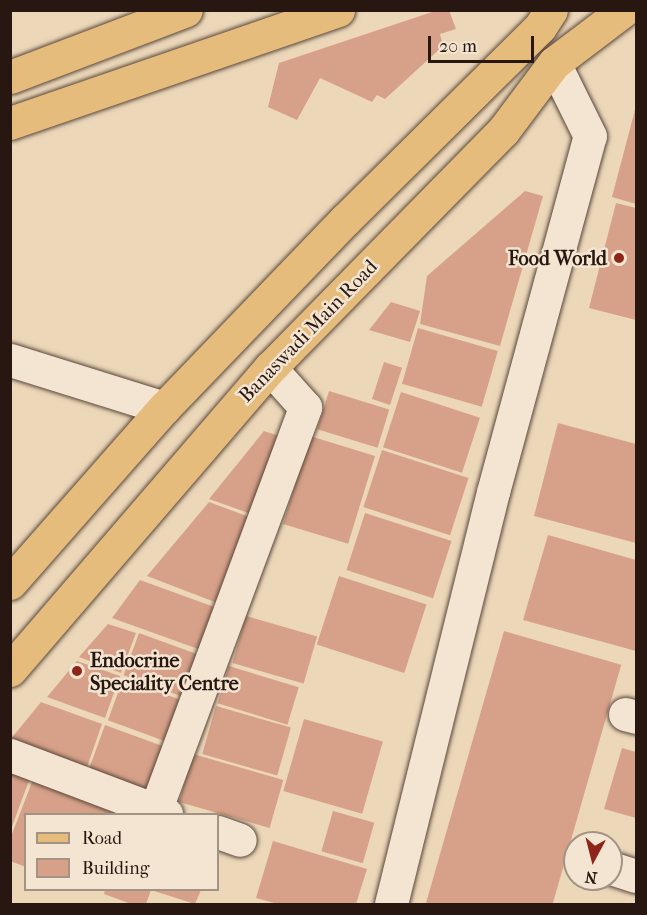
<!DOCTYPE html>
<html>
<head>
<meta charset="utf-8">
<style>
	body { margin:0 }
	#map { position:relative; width:647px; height:915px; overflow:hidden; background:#ecd7b9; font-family:"IM FELL French Canon",serif }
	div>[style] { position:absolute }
	.building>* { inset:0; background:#d7a189; transform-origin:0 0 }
	.roads { filter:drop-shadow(0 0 2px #59473a) drop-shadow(0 0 2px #59473a) }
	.minor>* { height:33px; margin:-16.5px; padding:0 16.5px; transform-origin:16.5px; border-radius:16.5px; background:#f3e5d2 }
	.major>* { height:33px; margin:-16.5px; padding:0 16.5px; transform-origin:16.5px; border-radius:16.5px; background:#e6bc7c }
	.dots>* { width:16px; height:16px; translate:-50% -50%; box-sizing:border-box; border:3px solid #f3e5d2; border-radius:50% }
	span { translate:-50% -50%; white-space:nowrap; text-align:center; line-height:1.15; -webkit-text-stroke:5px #f3e5d2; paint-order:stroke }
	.poi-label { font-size:20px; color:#281710; font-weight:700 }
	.right { translate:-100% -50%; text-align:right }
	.left { translate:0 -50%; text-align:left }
	.street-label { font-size:20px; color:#281710 }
	.frame { position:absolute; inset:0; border:12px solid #281710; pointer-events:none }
	.legend { position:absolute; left:24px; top:813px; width:195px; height:78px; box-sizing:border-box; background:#f3e5d2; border:2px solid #a29384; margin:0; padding:8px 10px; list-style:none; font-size:18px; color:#281710 }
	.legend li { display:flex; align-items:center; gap:12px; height:30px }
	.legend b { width:30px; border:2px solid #a29384 }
	.north { position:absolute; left:563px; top:831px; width:60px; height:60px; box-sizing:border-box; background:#f3e5d2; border:2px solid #a29384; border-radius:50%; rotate:187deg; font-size:16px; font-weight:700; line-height:24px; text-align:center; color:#281710 }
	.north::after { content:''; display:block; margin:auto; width:21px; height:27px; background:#8f2418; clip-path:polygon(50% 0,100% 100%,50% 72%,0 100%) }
	.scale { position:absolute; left:428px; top:36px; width:106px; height:27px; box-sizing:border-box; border:3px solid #281710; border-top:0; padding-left:8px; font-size:18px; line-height:21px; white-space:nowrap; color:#281710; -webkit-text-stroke:4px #f3e5d2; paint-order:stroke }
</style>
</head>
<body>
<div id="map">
	<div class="building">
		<i style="clip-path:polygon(438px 10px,449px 10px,456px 29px,440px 34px,443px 46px,385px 99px,377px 95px,372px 102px,320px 78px,297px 120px,268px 107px,279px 63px)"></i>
		<i style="clip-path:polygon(636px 106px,636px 204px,612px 197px)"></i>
		<i style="clip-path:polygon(525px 191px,543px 196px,500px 346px,420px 324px,427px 276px)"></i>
		<i style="clip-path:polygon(616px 203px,636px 208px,636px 320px,589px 308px)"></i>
		<i style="clip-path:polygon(391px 302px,420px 311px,410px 342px,369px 330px)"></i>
		<i style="left:418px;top:328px;width:83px;height:58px;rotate:16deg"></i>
		<i style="left:384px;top:362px;width:19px;height:39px;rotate:18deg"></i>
		<i style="left:329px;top:391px;width:63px;height:40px;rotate:17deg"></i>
		<i style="left:401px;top:392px;width:83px;height:58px;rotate:18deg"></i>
		<i style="clip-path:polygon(558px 423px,636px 444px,636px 543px,534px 516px)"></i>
		<i style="clip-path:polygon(264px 431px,282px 437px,254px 515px,209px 499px)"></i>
		<i style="left:310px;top:436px;width:68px;height:92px;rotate:17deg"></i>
		<i style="left:382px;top:450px;width:91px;height:60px;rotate:18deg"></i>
		<i style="clip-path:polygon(209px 502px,252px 518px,220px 604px,147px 576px)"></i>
		<i style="left:365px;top:513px;width:91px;height:60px;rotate:18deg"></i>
		<i style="clip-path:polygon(548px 535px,636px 560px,636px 651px,523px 620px)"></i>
		<i style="left:339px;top:576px;width:92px;height:72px;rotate:18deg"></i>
		<i style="clip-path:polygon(140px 580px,217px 608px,201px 650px,112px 618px)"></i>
		<i style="left:246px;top:616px;width:74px;height:49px;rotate:16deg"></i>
		<i style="clip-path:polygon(108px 624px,136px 633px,121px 673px,79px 657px)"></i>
		<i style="left:504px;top:631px;width:122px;height:285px;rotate:16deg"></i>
		<i style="left:139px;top:633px;width:65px;height:45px;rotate:20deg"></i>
		<i style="clip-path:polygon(77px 661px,120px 676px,105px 718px,47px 697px)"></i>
		<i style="left:229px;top:666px;width:73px;height:39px;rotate:17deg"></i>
		<i style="left:123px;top:679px;width:63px;height:44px;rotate:20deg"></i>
		<i style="clip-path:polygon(41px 702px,102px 724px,87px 767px,10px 740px)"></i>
		<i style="left:216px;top:706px;width:78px;height:50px;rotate:16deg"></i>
		<i style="left:304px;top:719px;width:82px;height:75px;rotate:16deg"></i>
		<i style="left:105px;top:725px;width:64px;height:47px;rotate:20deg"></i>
		<i style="clip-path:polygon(622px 748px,636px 752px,636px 818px,604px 809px)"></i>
		<i style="left:193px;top:754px;width:94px;height:50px;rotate:16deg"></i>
		<i style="clip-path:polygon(10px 762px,33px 770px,11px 829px,10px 829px)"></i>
		<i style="clip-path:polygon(36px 772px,130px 814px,26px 814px,26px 867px,10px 861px,10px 839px)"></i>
		<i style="left:333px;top:811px;width:43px;height:42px;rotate:16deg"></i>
		<i style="clip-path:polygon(273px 841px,367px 869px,356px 904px,278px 904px,256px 898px)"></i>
		<i style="clip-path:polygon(105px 890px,201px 890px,195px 904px,151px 890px,146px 904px,131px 904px,104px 894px)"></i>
	</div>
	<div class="roads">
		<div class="minor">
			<i style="left:10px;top:360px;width:161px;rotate:17.3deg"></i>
			<i style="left:625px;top:714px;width:11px;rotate:15deg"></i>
			<i style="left:10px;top:755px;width:167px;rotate:20.7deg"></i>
			<i style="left:155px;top:811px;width:431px;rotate:-69.6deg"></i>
			<i style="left:305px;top:407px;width:52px;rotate:-131.9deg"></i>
			<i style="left:218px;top:832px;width:23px;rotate:20deg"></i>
			<i style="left:611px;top:868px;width:26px;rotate:18deg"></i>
			<i style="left:391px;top:904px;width:424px;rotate:-76.1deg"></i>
			<i style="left:493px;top:492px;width:369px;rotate:-74.8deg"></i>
			<i style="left:590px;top:136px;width:81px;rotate:-116.3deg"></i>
		</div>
		<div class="major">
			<i style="left:10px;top:77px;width:188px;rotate:-20.8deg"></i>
			<i style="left:10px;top:123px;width:347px;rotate:-19deg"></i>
			<i style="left:10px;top:583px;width:233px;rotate:-48.7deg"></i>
			<i style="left:164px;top:408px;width:261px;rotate:-46.1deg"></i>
			<i style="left:345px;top:220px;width:274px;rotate:-44.7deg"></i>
			<i style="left:540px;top:27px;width:20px;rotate:-57deg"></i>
			<i style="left:10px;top:670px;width:399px;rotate:-49.3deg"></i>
			<i style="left:270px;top:368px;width:332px;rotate:-45.5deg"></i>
			<i style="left:503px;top:131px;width:85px;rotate:-53.1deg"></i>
			<i style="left:554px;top:63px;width:88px;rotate:-37.1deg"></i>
		</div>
	</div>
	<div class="dots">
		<i style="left:619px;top:258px;background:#8f2418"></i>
		<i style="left:77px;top:671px;background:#8f2418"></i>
	</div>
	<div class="poi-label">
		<span class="right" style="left:607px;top:258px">Food World</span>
		<span class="left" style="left:90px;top:672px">Endocrine<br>Speciality Centre</span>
	</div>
	<div class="street-label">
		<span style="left:308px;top:331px;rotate:-46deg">Banaswadi Main Road</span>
	</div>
	<div class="frame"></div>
	<ul class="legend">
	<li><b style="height:8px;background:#e6bc7c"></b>Road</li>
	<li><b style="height:16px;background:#d7a189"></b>Building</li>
	</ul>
	<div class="north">N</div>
	<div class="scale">20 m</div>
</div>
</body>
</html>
